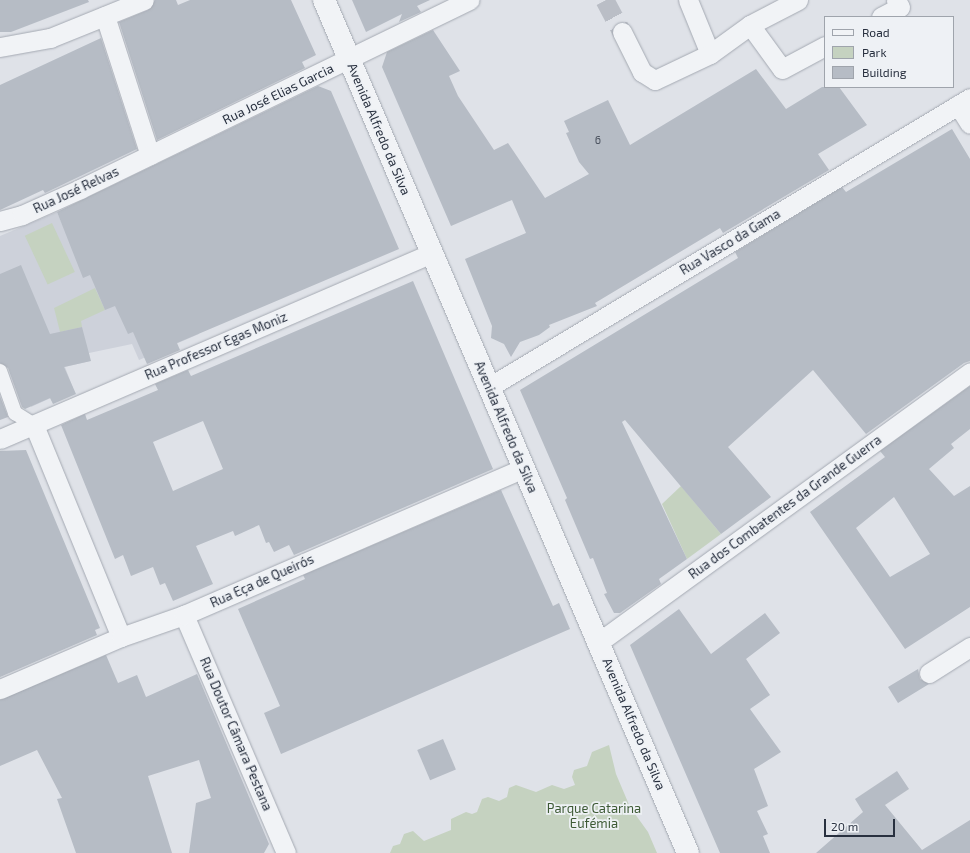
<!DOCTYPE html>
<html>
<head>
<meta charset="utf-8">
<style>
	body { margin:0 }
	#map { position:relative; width:970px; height:853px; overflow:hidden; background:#dfe2e8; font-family:"Exo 2",sans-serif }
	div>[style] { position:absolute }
	.built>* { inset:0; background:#cdd1da }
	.green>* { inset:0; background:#c5d2c0; transform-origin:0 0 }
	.building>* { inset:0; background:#b6bcc5; transform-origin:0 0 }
	.minor-tunnel>* { height:19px; margin-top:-9.5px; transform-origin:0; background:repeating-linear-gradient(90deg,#babec6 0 19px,transparent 0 29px) }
	.roads { filter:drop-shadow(0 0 1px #a4a9b2) drop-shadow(0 0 1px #a4a9b2) }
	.pedestrian>* { height:14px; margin:-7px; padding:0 7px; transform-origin:7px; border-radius:7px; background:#f1f3f6 }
	.minor>* { height:19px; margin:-9.5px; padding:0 9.5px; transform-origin:9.5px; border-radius:9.5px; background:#f1f3f6 }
	.tertiary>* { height:22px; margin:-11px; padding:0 11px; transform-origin:11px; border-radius:11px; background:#f1f3f6 }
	span { translate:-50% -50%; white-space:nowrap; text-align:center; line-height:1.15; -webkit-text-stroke:3.5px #eef1f5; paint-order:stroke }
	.number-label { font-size:11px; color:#4c5360 }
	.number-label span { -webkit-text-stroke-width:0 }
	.street-label { font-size:13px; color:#28303f }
	.park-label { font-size:13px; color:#3d5a35 }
	.legend { position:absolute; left:824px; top:16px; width:130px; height:72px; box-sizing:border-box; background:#eef1f5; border:1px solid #9fa4ac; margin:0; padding:5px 7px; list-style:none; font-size:12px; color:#28303f }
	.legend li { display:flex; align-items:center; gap:8px; height:20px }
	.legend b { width:20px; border:1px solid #9fa4ac }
	.scale { position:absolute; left:824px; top:819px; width:71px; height:18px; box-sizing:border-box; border:2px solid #28303f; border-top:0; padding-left:5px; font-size:12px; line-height:14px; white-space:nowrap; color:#28303f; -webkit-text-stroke:3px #eef1f5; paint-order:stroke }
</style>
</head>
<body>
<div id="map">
	<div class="built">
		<i style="clip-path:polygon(57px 212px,73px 249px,187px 306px,199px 334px,139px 360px,132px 344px,89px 353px,90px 361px,65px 367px,73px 388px,31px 407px,0 334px,0 236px)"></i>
	</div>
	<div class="green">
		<i style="left:52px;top:223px;width:54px;height:30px;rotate:65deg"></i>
		<i style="clip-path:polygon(95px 288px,105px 310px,81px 321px,82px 327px,60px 332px,54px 308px)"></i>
		<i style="clip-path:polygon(681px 486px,721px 534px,687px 559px,662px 504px)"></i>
		<i style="clip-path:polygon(609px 745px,616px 774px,630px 807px,648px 832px,657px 853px,390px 853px,393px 846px,400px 844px,404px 834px,413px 831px,424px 841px,451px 830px,451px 819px,466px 812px,472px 814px,477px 812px,482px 799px,488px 797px,499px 801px,507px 797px,509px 788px,516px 785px,536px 792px,552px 785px,564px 789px,575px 785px,572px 777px,574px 770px,587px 766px,592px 752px)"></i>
	</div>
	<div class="building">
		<i style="clip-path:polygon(0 0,88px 0,89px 2px,11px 32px,0 32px)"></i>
		<i style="clip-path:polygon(155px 0,176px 0,178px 5px,190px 0,291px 0,316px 55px,302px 62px,305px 68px,157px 140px,119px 22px,148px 10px)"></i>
		<i style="clip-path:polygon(352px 0,430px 0,417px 6px,421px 12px,399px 22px,402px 14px,366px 32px)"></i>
		<i style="clip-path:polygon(433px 30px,460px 71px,449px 76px,458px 96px,494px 150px,508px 143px,545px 198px,589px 174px,579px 162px,566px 133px,569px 132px,564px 121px,608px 100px,630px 145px,756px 69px,786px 109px,822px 87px,839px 87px,867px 125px,818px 154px,829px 170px,723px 233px,720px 228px,595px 303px,597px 306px,549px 325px,550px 327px,539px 335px,520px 342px,511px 357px,504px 344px,491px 338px,492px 326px,465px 259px,526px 233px,512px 200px,451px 226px,382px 67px,387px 52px)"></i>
		<i style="clip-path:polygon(101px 38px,137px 149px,45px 193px,43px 190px,0 210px,0 85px)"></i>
		<i style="clip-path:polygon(318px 86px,331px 91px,399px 249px,177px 343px,180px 350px,147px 364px,133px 332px,128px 334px,115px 306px,105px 310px,90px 275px,83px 278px,57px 212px)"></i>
		<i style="clip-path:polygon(952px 129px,970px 159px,970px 361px,964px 363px,866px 434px,813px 370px,728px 447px,771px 497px,721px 534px,625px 420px,622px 422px,687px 559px,659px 579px,661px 584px,620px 613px,614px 613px,604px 594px,607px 593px,593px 558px,590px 559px,565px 500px,567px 498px,520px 390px,738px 258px,735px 252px,842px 187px,846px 192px)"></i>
		<i style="clip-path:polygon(21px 265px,50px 334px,82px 327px,91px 361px,64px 367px,76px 394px,53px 404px,50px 398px,25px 409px,22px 407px,8px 368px,0 363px,0 274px)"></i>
		<i style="clip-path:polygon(evenodd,413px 281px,493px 469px,294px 555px,289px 545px,274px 552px,269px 542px,266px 543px,259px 525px,235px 536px,233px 531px,196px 546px,213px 584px,173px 601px,165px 583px,160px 585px,153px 567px,131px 576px,123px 555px,115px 559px,61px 425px,85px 414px,87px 420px,158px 390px,155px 384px,188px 370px,191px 376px,413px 281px,203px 421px,223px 469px,173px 491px,153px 442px,203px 421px)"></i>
		<i style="clip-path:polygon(evenodd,970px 386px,970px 429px,951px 444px,954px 448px,929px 469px,954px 496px,970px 486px,970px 607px,905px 649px,810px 512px,885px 457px,880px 451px,970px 386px,894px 497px,930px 554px,890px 577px,856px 528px,894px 497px)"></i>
		<i style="clip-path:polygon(0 396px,8px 417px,0 420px)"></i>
		<i style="clip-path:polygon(26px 450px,100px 628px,95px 630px,97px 635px,0 677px,0 451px)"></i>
		<i style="clip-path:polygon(501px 490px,553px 606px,559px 603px,570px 629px,281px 754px,264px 713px,280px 706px,238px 609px,305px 579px,303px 575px)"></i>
		<i style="clip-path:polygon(679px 609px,711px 654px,765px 613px,780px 633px,746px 659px,770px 695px,750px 709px,781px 752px,754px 769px,768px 806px,757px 811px,768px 834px,763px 836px,770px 853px,720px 853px,630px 645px)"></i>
		<i style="clip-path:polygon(106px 655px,118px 683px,137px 675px,146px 697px,197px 674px,269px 844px,264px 853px,189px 853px,196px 803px,211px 798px,199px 760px,148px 776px,172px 853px,76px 853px,57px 799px,62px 798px,37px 750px,0 766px,0 700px)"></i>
		<i style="clip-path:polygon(918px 669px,920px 679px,929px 684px,898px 703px,888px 687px)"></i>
		<i style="left:443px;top:739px;width:33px;height:28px;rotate:67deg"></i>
		<i style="clip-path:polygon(897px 771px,909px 789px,885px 805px,922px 850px,970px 820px,970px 853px,816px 853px,863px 812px,855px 799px)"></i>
	</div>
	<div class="minor-tunnel">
		<i style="left:605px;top:0;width:36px;rotate:62deg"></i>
	</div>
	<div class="roads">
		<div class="pedestrian">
			<i style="left:0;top:371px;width:45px;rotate:70.3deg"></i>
			<i style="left:15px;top:413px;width:22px;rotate:32deg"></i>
		</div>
		<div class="minor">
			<i style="left:688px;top:0;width:58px;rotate:67.8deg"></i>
			<i style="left:798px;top:0;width:54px;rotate:152.5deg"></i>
			<i style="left:750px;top:25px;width:54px;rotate:54deg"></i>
			<i style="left:782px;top:69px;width:49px;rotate:-28.1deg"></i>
			<i style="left:105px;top:16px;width:146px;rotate:72.1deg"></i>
			<i style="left:881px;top:17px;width:21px;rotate:-28deg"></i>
			<i style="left:900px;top:7px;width:8px;rotate:-120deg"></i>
			<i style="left:622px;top:32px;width:45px;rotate:63.4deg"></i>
			<i style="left:642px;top:72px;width:15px;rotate:32deg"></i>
			<i style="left:655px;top:80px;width:61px;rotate:-25.3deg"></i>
			<i style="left:710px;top:54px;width:49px;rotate:-35.9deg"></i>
			<i style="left:0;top:47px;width:51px;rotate:-10.2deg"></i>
			<i style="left:50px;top:38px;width:101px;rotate:-22deg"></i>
			<i style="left:958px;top:105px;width:22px;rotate:58deg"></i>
			<i style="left:0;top:221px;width:23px;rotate:-15deg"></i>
			<i style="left:22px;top:215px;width:64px;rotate:-24.1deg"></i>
			<i style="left:80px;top:189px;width:433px;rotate:-25.9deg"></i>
			<i style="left:489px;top:387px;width:561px;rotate:-31deg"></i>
			<i style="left:34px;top:425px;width:229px;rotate:67.7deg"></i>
			<i style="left:0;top:439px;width:469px;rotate:-23.3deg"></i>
			<i style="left:184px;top:615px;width:259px;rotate:66.8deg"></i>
			<i style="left:599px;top:642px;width:459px;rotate:-36deg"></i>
			<i style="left:929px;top:673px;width:49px;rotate:-32.4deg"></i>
			<i style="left:0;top:689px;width:132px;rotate:-23.3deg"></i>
			<i style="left:121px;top:637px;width:67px;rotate:-19.2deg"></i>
			<i style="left:184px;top:615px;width:369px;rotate:-23.4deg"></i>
		</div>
		<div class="tertiary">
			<i style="left:324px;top:0;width:927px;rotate:66.89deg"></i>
		</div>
	</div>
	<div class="number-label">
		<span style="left:598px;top:140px">6</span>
	</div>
	<div class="street-label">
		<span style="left:278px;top:94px;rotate:-26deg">Rua José Elias Garcia</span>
		<span style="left:379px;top:129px;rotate:67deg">Avenida Alfredo da Silva</span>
		<span style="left:76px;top:190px;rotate:-25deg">Rua José Relvas</span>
		<span style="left:730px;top:242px;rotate:-31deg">Rua Vasco da Gama</span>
		<span style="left:216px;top:346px;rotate:-23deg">Rua Professor Egas Moniz</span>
		<span style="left:506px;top:427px;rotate:67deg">Avenida Alfredo da Silva</span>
		<span style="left:785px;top:507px;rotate:-36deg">Rua dos Combatentes da Grande Guerra</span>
		<span style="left:262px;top:581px;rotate:-24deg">Rua Eça de Queirós</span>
		<span style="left:634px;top:724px;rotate:67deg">Avenida Alfredo da Silva</span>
		<span style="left:236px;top:734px;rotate:67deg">Rua Doutor Câmara Pestana</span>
	</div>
	<div class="park-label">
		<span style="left:594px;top:816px">Parque Catarina<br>Eufémia</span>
	</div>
	<ul class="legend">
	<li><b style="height:5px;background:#f1f3f6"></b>Road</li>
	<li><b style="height:11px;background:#c5d2c0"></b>Park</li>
	<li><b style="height:11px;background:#b6bcc5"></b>Building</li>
	</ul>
	<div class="scale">20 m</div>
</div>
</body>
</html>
